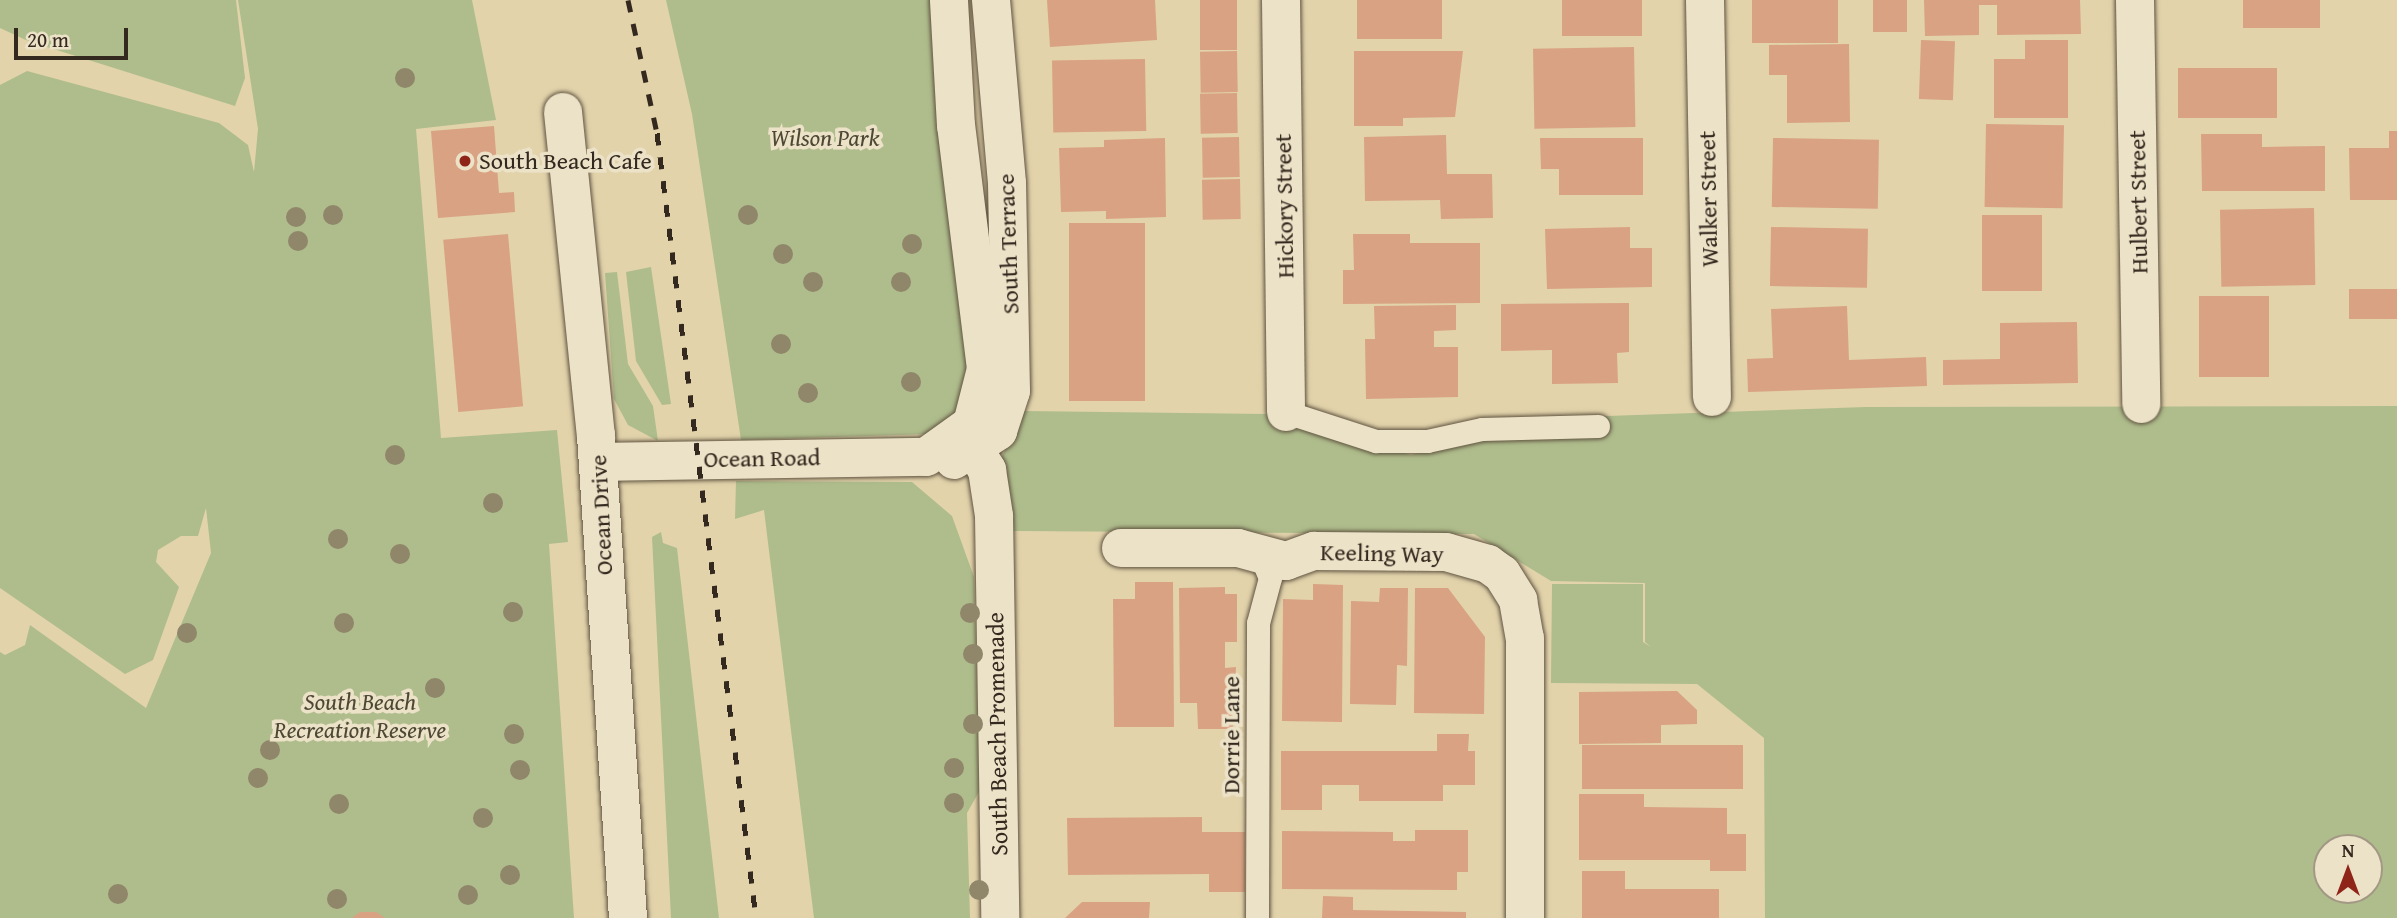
<!DOCTYPE html>
<html>
<head>
<meta charset="utf-8">
<style>
	body { margin:0 }
	#map { position:relative; width:2397px; height:918px; overflow:hidden; background:#e2d3ab; font-family:"Gentium Book Plus",serif }
	div>[style] { position:absolute }
	.green>* { inset:0; background:#afbd8c }
	.building>* { inset:0; background:#d9a283; transform-origin:0 0 }
	.roads { filter:drop-shadow(0 0 2px #605441) drop-shadow(0 0 2px #605441) }
	.service>* { height:23px; margin:-11.5px; padding:0 11.5px; transform-origin:11.5px; border-radius:11.5px; background:#ece2c8 }
	.minor>* { height:38px; margin:-19px; padding:0 19px; transform-origin:19px; border-radius:19px; background:#ece2c8 }
	.tertiary>* { height:38px; margin:-19px; padding:0 19px; transform-origin:19px; border-radius:19px; background:#ece2c8 }
	.rail>* { height:5px; margin-top:-2.5px; transform-origin:0; background:repeating-linear-gradient(90deg,#34291e 0 12px,transparent 0 24px) }
	.trees>* { width:20px; height:20px; margin:-10px; border-radius:50%; background:#90866a }
	.dots>* { width:19px; height:19px; translate:-50% -50%; box-sizing:border-box; border:4px solid #ece2c8; border-radius:50% }
	span { translate:-50% -50%; white-space:nowrap; text-align:center; line-height:1.15; -webkit-text-stroke:7px #ece2c8; paint-order:stroke }
	.park-label { font-size:24px; color:#4d4734; font-style:italic }
	.poi-label { font-size:24px; color:#34291e }
	.left { translate:0 -50%; text-align:left }
	.street-label { font-size:24px; color:#34291e }
	.north { position:absolute; left:2313px; top:834px; width:70px; height:70px; box-sizing:border-box; background:#ece2c8; border:2px solid #a29884; border-radius:50%; rotate:0deg; font-size:19px; font-weight:700; line-height:28px; text-align:center; color:#34291e }
	.north::after { content:''; display:block; margin:auto; width:24px; height:32px; background:#8f2418; clip-path:polygon(50% 0,100% 100%,50% 72%,0 100%) }
	.scale { position:absolute; left:14px; top:28px; width:114px; height:32px; box-sizing:border-box; border:4px solid #34291e; border-top:0; padding-left:9px; font-size:21px; line-height:24px; white-space:nowrap; color:#34291e; -webkit-text-stroke:5px #ece2c8; paint-order:stroke }
</style>
</head>
<body>
<div id="map">
	<div class="green">
		<i style="clip-path:polygon(0 0,236px 0,245px 78px,235px 106px,28px 41px,0 28px)"></i>
		<i style="clip-path:polygon(238px 0,472px 0,496px 120px,416px 129px,441px 438px,557px 430px,568px 542px,549px 544px,574px 918px,0 918px,0 652px,5px 655px,25px 645px,30px 625px,146px 708px,211px 553px,206px 508px,198px 536px,181px 536px,158px 550px,156px 562px,179px 587px,153px 660px,125px 674px,0 588px,0 85px,27px 71px,219px 123px,248px 145px,254px 172px,258px 129px)"></i>
		<i style="clip-path:polygon(666px 0,940px 0,976px 366px,953px 417px,931px 434px,741px 440px,692px 114px)"></i>
		<i style="clip-path:polygon(651px 267px,671px 404px,662px 405px,636px 361px,626px 272px)"></i>
		<i style="clip-path:polygon(617px 272px,628px 364px,653px 406px,658px 441px,628px 425px,614px 399px,605px 273px)"></i>
		<i style="clip-path:polygon(evenodd,2397px 406px,2397px 918px,1765px 918px,1764px 738px,1697px 684px,1551px 683px,1552px 584px,1643px 584px,1643px 642px,1651px 647px,1645px 642px,1645px 583px,1551px 581px,1474px 534px,1011px 531px,997px 467px,1024px 411px,1265px 414px,1411px 455px,1550px 418px,1866px 407px,2397px 406px,2327px 848px,2369px 848px,2369px 890px,2327px 890px,2327px 848px)"></i>
		<i style="clip-path:polygon(736px 481px,912px 482px,952px 516px,974px 577px,980px 790px,967px 813px,970px 918px,814px 918px,764px 510px,735px 519px)"></i>
		<i style="clip-path:polygon(661px 532px,663px 543px,677px 548px,719px 918px,671px 918px,652px 537px)"></i>
	</div>
	<div class="building">
		<i style="clip-path:polygon(1047px 0,1155px 0,1157px 40px,1050px 47px)"></i>
		<i style="left:1200px;top:0;width:37px;height:50px"></i>
		<i style="left:1357px;top:0;width:85px;height:39px"></i>
		<i style="left:1562px;top:0;width:80px;height:36px"></i>
		<i style="left:1752px;top:0;width:86px;height:43px"></i>
		<i style="left:1873px;top:0;width:34px;height:32px"></i>
		<i style="clip-path:polygon(1924px 0,2080px 0,2081px 34px,1997px 35px,1997px 5px,1979px 5px,1979px 35px,1925px 36px)"></i>
		<i style="left:2243px;top:0;width:77px;height:28px"></i>
		<i style="left:1921px;top:40px;width:34px;height:59px;rotate:2deg"></i>
		<i style="clip-path:polygon(2025px 40px,2068px 40px,2068px 118px,1994px 118px,1994px 59px,2025px 59px)"></i>
		<i style="clip-path:polygon(1849px 44px,1850px 122px,1787px 123px,1787px 75px,1769px 75px,1769px 45px)"></i>
		<i style="left:1634px;top:47px;width:80px;height:101px;rotate:89deg"></i>
		<i style="left:1237px;top:51px;width:41px;height:37px;rotate:89deg"></i>
		<i style="clip-path:polygon(1354px 51px,1463px 51px,1455px 117px,1403px 118px,1403px 126px,1354px 126px)"></i>
		<i style="left:1145px;top:59px;width:72px;height:93px;rotate:89deg"></i>
		<i style="left:2277px;top:68px;width:50px;height:99px;rotate:90deg"></i>
		<i style="left:1237px;top:93px;width:40px;height:37px;rotate:89deg"></i>
		<i style="left:1986px;top:124px;width:78px;height:83px;rotate:1deg"></i>
		<i style="clip-path:polygon(494px 126px,499px 193px,514px 192px,515px 212px,438px 218px,431px 131px)"></i>
		<i style="clip-path:polygon(2389px 131px,2397px 131px,2397px 200px,2350px 200px,2349px 148px,2389px 148px)"></i>
		<i style="clip-path:polygon(2201px 134px,2262px 134px,2262px 147px,2325px 146px,2325px 191px,2202px 191px)"></i>
		<i style="clip-path:polygon(1446px 135px,1447px 174px,1492px 174px,1493px 218px,1441px 219px,1440px 200px,1365px 201px,1364px 137px)"></i>
		<i style="left:1239px;top:137px;width:40px;height:37px;rotate:89deg"></i>
		<i style="clip-path:polygon(1165px 138px,1166px 217px,1106px 219px,1106px 211px,1061px 212px,1059px 148px,1104px 147px,1104px 140px)"></i>
		<i style="clip-path:polygon(1540px 138px,1643px 138px,1643px 195px,1559px 195px,1559px 169px,1541px 169px)"></i>
		<i style="left:1773px;top:138px;width:106px;height:69px;rotate:1deg"></i>
		<i style="left:1240px;top:179px;width:40px;height:38px;rotate:89deg"></i>
		<i style="left:2314px;top:208px;width:77px;height:94px;rotate:89deg"></i>
		<i style="left:1982px;top:215px;width:60px;height:76px"></i>
		<i style="left:1145px;top:223px;width:178px;height:76px;rotate:90deg"></i>
		<i style="clip-path:polygon(1630px 227px,1630px 248px,1652px 248px,1652px 287px,1547px 289px,1545px 229px)"></i>
		<i style="left:1771px;top:227px;width:97px;height:59px;rotate:1deg"></i>
		<i style="left:508px;top:234px;width:173px;height:65px;rotate:85deg"></i>
		<i style="clip-path:polygon(1353px 234px,1410px 234px,1410px 243px,1480px 243px,1480px 303px,1343px 304px,1343px 270px,1354px 270px)"></i>
		<i style="left:2397px;top:289px;width:30px;height:48px;rotate:90deg"></i>
		<i style="left:2199px;top:296px;width:70px;height:81px"></i>
		<i style="clip-path:polygon(1629px 303px,1629px 352px,1617px 353px,1618px 383px,1552px 384px,1552px 350px,1501px 351px,1501px 304px)"></i>
		<i style="clip-path:polygon(1456px 305px,1456px 330px,1434px 331px,1434px 347px,1458px 347px,1458px 397px,1366px 399px,1365px 339px,1375px 339px,1374px 306px)"></i>
		<i style="clip-path:polygon(1847px 306px,1849px 360px,1926px 357px,1927px 386px,1748px 392px,1747px 359px,1773px 358px,1771px 309px)"></i>
		<i style="clip-path:polygon(2077px 322px,2078px 383px,1943px 385px,1943px 360px,2000px 359px,2000px 323px)"></i>
		<i style="clip-path:polygon(1135px 582px,1173px 582px,1174px 727px,1114px 727px,1113px 599px,1135px 599px)"></i>
		<i style="clip-path:polygon(1313px 584px,1343px 585px,1342px 722px,1282px 721px,1283px 599px,1313px 600px)"></i>
		<i style="clip-path:polygon(1225px 587px,1225px 594px,1237px 594px,1237px 642px,1225px 642px,1225px 668px,1236px 667px,1233px 729px,1198px 729px,1197px 703px,1180px 703px,1179px 588px)"></i>
		<i style="clip-path:polygon(1380px 588px,1408px 588px,1407px 666px,1397px 665px,1396px 705px,1350px 704px,1351px 601px,1379px 602px)"></i>
		<i style="clip-path:polygon(1415px 588px,1448px 588px,1485px 637px,1484px 714px,1414px 713px)"></i>
		<i style="clip-path:polygon(1677px 691px,1697px 710px,1697px 724px,1661px 725px,1661px 743px,1579px 744px,1579px 692px)"></i>
		<i style="clip-path:polygon(1437px 734px,1469px 734px,1468px 751px,1475px 751px,1475px 785px,1443px 785px,1443px 801px,1359px 801px,1359px 785px,1322px 785px,1322px 810px,1281px 810px,1281px 751px,1437px 751px)"></i>
		<i style="left:1743px;top:745px;width:44px;height:161px;rotate:90deg"></i>
		<i style="clip-path:polygon(1579px 794px,1644px 794px,1644px 807px,1727px 808px,1727px 834px,1746px 834px,1746px 871px,1710px 871px,1710px 860px,1579px 860px)"></i>
		<i style="clip-path:polygon(1202px 817px,1202px 832px,1245px 832px,1245px 892px,1209px 892px,1209px 874px,1068px 875px,1067px 818px)"></i>
		<i style="clip-path:polygon(1415px 830px,1468px 830px,1468px 872px,1457px 872px,1457px 890px,1282px 889px,1282px 831px,1393px 832px,1393px 841px,1415px 841px)"></i>
		<i style="clip-path:polygon(1582px 871px,1625px 871px,1625px 889px,1719px 889px,1719px 918px,1582px 918px)"></i>
		<i style="clip-path:polygon(1323px 896px,1353px 897px,1353px 910px,1466px 912px,1466px 918px,1322px 918px)"></i>
		<i style="clip-path:polygon(1082px 902px,1150px 902px,1149px 918px,1065px 918px)"></i>
		<i style="clip-path:polygon(360px 912px,376px 912px,385px 918px,352px 918px)"></i>
	</div>
	<div class="roads">
		<div class="service">
			<i style="left:1286px;top:412px;width:95px;rotate:17.9deg"></i>
			<i style="left:1376px;top:441px;width:51px"></i>
			<i style="left:1427px;top:441px;width:56px;rotate:-12.3deg"></i>
			<i style="left:1482px;top:429px;width:116px;rotate:-1.5deg"></i>
			<i style="left:1257px;top:918px;width:295px;rotate:-89.8deg"></i>
			<i style="left:1258px;top:623px;width:47px;rotate:-75.1deg"></i>
			<i style="left:1270px;top:578px;width:23px;rotate:-113deg"></i>
		</div>
		<div class="minor">
			<i style="left:1281px;top:0;width:412px;rotate:89.3deg"></i>
			<i style="left:1705px;top:0;width:397px;rotate:89deg"></i>
			<i style="left:2135px;top:0;width:404px;rotate:89.1deg"></i>
			<i style="left:563px;top:112px;width:326px;rotate:84.2deg"></i>
			<i style="left:596px;top:436px;width:483px;rotate:86.2deg"></i>
			<i style="left:598px;top:462px;width:328px;rotate:-0.9deg"></i>
			<i style="left:1121px;top:548px;width:117px"></i>
			<i style="left:1238px;top:548px;width:50px;rotate:15.2deg"></i>
			<i style="left:1286px;top:561px;width:30px;rotate:-20deg"></i>
			<i style="left:1314px;top:551px;width:132px;rotate:0.4deg"></i>
			<i style="left:1446px;top:552px;width:44px;rotate:15.9deg"></i>
			<i style="left:1488px;top:564px;width:17px;rotate:36deg"></i>
			<i style="left:1502px;top:574px;width:31px;rotate:58deg"></i>
			<i style="left:1518px;top:600px;width:39px;rotate:80deg"></i>
			<i style="left:1525px;top:638px;width:280px;rotate:90deg"></i>
		</div>
		<div class="tertiary">
			<i style="left:964px;top:433px;width:44px;rotate:58.1deg"></i>
			<i style="left:987px;top:470px;width:47px;rotate:81.3deg"></i>
			<i style="left:994px;top:516px;width:402px;rotate:89.1deg"></i>
			<i style="left:926px;top:457px;width:57px;rotate:-35.7deg"></i>
			<i style="left:972px;top:424px;width:57px;rotate:-75.7deg"></i>
			<i style="left:986px;top:369px;width:245px;rotate:-97deg"></i>
			<i style="left:956px;top:126px;width:126px;rotate:-93.2deg"></i>
			<i style="left:954px;top:460px;width:53px;rotate:-33.4deg"></i>
			<i style="left:998px;top:431px;width:42px;rotate:-72deg"></i>
			<i style="left:1011px;top:391px;width:208px;rotate:-91.1deg"></i>
			<i style="left:1007px;top:183px;width:184px;rotate:-95deg"></i>
		</div>
	</div>
	<div class="rail">
		<i style="left:628px;top:0;width:136px;rotate:77.7deg"></i>
		<i style="left:657px;top:133px;width:791px;rotate:82.81deg"></i>
	</div>
	<div class="trees">
		<i style="left:405px;top:78px"></i>
		<i style="left:333px;top:215px"></i>
		<i style="left:748px;top:215px"></i>
		<i style="left:296px;top:217px"></i>
		<i style="left:298px;top:241px"></i>
		<i style="left:912px;top:244px"></i>
		<i style="left:783px;top:254px"></i>
		<i style="left:813px;top:282px"></i>
		<i style="left:901px;top:282px"></i>
		<i style="left:781px;top:344px"></i>
		<i style="left:911px;top:382px"></i>
		<i style="left:808px;top:393px"></i>
		<i style="left:395px;top:455px"></i>
		<i style="left:493px;top:503px"></i>
		<i style="left:338px;top:539px"></i>
		<i style="left:400px;top:554px"></i>
		<i style="left:513px;top:612px"></i>
		<i style="left:970px;top:613px"></i>
		<i style="left:344px;top:623px"></i>
		<i style="left:187px;top:633px"></i>
		<i style="left:973px;top:654px"></i>
		<i style="left:435px;top:688px"></i>
		<i style="left:973px;top:724px"></i>
		<i style="left:514px;top:734px"></i>
		<i style="left:270px;top:750px"></i>
		<i style="left:954px;top:768px"></i>
		<i style="left:520px;top:770px"></i>
		<i style="left:258px;top:778px"></i>
		<i style="left:954px;top:803px"></i>
		<i style="left:339px;top:804px"></i>
		<i style="left:483px;top:818px"></i>
		<i style="left:510px;top:875px"></i>
		<i style="left:979px;top:890px"></i>
		<i style="left:118px;top:894px"></i>
		<i style="left:468px;top:895px"></i>
		<i style="left:337px;top:899px"></i>
	</div>
	<div class="dots">
		<i style="left:465px;top:161px;background:#8f2418"></i>
	</div>
	<div class="park-label">
		<span style="left:825px;top:138px">Wilson Park</span>
		<span style="left:360px;top:716px">South Beach<br>Recreation Reserve</span>
	</div>
	<div class="poi-label">
		<span class="left" style="left:479px;top:161px">South Beach Cafe</span>
	</div>
	<div class="street-label">
		<span style="left:1708px;top:199px;rotate:-91deg">Walker Street</span>
		<span style="left:2138px;top:202px;rotate:-91deg">Hulbert Street</span>
		<span style="left:1284px;top:206px;rotate:-91deg">Hickory Street</span>
		<span style="left:1008px;top:244px;rotate:-92deg">South Terrace</span>
		<span style="left:762px;top:458px;rotate:-1deg">Ocean Road</span>
		<span style="left:601px;top:515px;rotate:-93deg">Ocean Drive</span>
		<span style="left:1382px;top:553px;rotate:1deg">Keeling Way</span>
		<span style="left:997px;top:734px;rotate:-91deg">South Beach Promenade</span>
		<span style="left:1231px;top:735px;rotate:-90deg">Dorrie Lane</span>
	</div>
	<div class="north">N</div>
	<div class="scale">20 m</div>
</div>
</body>
</html>
